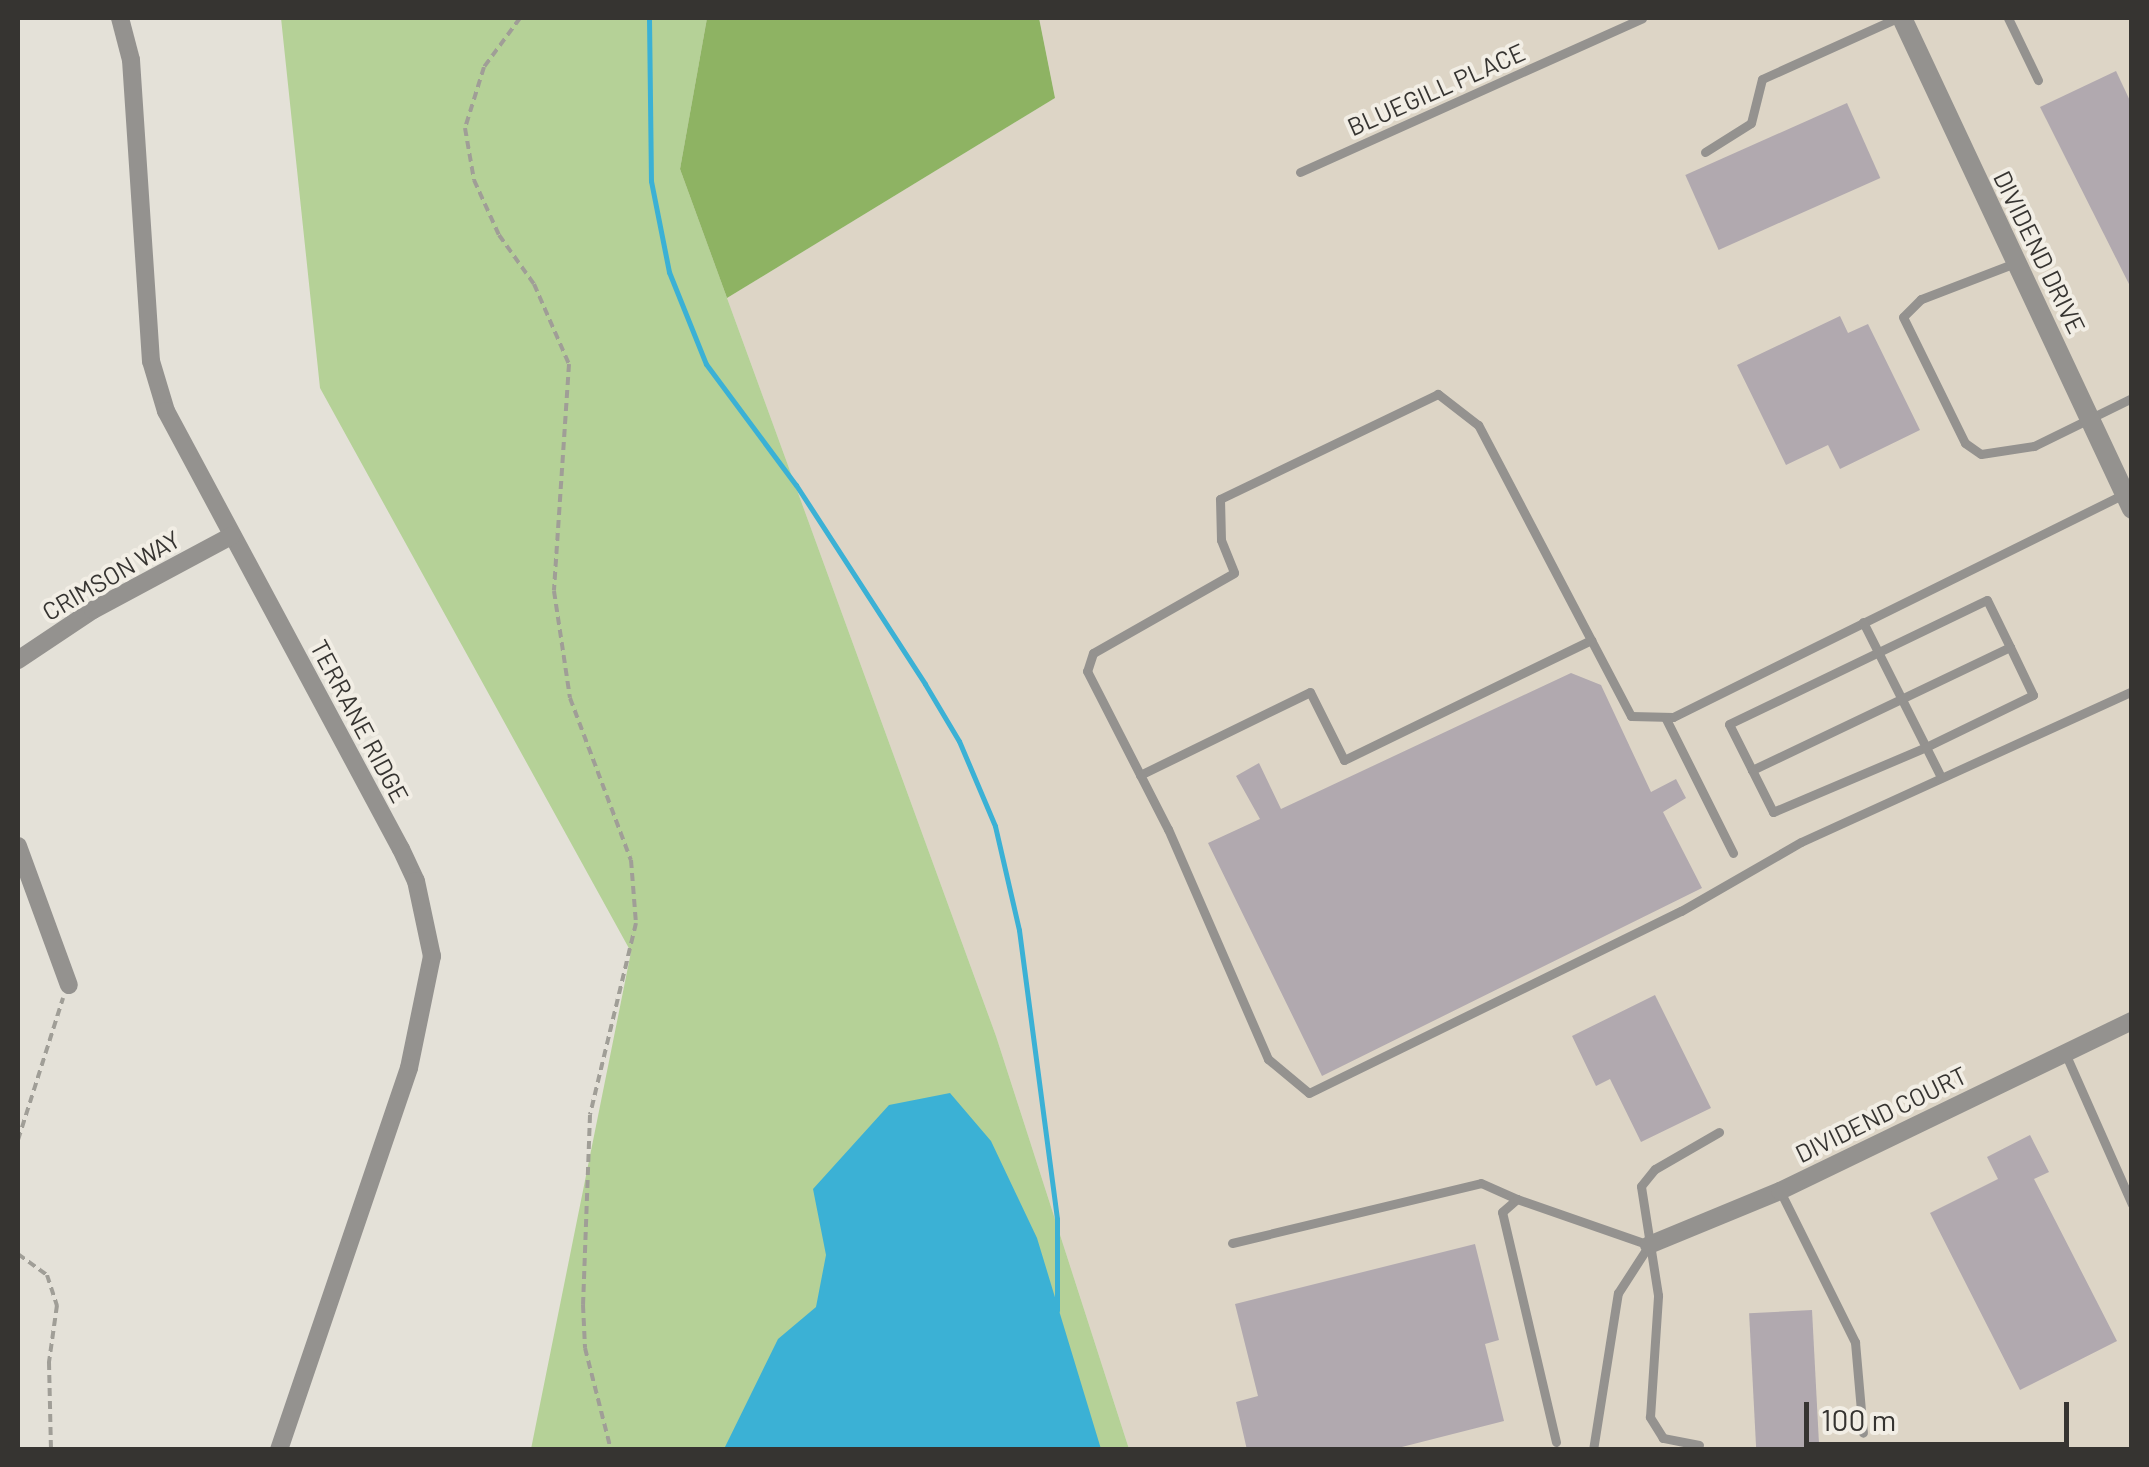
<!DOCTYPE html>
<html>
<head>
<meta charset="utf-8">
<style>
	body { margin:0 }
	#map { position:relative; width:2149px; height:1467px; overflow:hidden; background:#e4e1d8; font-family:Barlow,sans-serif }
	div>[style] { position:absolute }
	.built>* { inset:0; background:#ddd5c6 }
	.green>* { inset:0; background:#b5d197 }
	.forest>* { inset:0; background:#8eb363 }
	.water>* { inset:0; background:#3bb1d5 }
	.stream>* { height:5px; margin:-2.5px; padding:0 2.5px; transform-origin:2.5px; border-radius:2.5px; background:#3bb1d5 }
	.building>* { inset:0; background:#b1a9af; transform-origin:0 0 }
	.path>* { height:4px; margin-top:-2px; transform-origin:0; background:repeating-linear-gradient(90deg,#a09e97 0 8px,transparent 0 13px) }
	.service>* { height:9px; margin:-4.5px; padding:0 4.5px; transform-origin:4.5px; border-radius:4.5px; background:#94928f }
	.minor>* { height:18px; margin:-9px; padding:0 9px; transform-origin:9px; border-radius:9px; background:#94928f }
	.tertiary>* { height:20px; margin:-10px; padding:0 10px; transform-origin:10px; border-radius:10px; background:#94928f }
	span { translate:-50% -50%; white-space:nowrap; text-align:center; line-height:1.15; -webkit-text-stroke:8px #f2eee5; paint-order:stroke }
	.street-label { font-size:25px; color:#363431 }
	.frame { position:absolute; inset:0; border:20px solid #363431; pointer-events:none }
	.scale { position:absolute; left:1804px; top:1402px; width:265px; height:45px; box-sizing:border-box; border:5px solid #363431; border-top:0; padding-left:12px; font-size:30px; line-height:35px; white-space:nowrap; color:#363431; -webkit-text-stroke:8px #f2eee5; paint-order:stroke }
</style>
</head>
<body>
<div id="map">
	<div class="built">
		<i style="clip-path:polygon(1039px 18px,2131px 18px,2131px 1449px,1129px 1449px,996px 1036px,727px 298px,1055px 98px)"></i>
	</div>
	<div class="green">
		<i style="clip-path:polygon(281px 18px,707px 18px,680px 169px,996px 1036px,1129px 1449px,531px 1449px,631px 952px,320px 388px)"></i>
	</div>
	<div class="forest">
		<i style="clip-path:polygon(707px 18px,1039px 18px,1055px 98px,727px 298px,680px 169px)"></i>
	</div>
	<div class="water">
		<i style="clip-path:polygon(950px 1093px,991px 1141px,1037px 1238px,1101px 1449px,724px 1449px,778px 1339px,816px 1307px,826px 1255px,813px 1189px,889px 1105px)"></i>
	</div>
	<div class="stream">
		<i style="left:649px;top:18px;width:163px;rotate:89.3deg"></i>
		<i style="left:651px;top:181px;width:93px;rotate:78.8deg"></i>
		<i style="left:669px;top:272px;width:99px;rotate:68.1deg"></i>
		<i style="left:706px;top:364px;width:151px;rotate:53.4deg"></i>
		<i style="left:796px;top:485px;width:237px;rotate:57deg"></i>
		<i style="left:925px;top:684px;width:66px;rotate:59.2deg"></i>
		<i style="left:959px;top:741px;width:92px;rotate:67deg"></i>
		<i style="left:995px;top:826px;width:107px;rotate:77deg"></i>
		<i style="left:1019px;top:930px;width:291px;rotate:82.5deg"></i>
		<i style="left:1057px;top:1219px;width:91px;rotate:90deg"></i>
	</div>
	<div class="building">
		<i style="clip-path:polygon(2116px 71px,2132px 105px,2132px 290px,2040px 107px)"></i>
		<i style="left:1847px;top:103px;width:82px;height:177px;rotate:66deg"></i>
		<i style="clip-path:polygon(1840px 316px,1848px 333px,1868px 324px,1920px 430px,1840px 469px,1828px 445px,1786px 465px,1737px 365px)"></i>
		<i style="clip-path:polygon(1571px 673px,1601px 685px,1651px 792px,1676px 779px,1686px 798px,1663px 812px,1702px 888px,1322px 1076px,1208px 843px,1260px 819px,1236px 776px,1259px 763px,1281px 809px)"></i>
		<i style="clip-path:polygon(1655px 995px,1711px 1108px,1641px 1142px,1610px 1079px,1596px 1086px,1572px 1036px)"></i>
		<i style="clip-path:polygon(2030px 1135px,2049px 1172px,2034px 1179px,2117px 1341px,2020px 1390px,1930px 1213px,1998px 1179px,1987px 1157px)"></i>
		<i style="clip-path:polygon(1475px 1244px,1499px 1340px,1485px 1344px,1504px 1421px,1390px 1450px,1247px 1450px,1236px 1402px,1258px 1396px,1235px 1304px)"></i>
		<i style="left:1812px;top:1310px;width:140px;height:63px;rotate:87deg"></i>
	</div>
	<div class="path">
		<i style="left:520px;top:18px;width:61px;rotate:126.3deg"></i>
		<i style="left:484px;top:67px;width:64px;rotate:107.3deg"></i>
		<i style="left:465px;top:128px;width:53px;rotate:80.2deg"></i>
		<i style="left:474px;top:180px;width:60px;rotate:65.6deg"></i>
		<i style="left:499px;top:235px;width:60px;rotate:54.5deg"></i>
		<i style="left:534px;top:284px;width:87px;rotate:66.4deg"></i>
		<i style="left:569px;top:364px;width:227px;rotate:93.8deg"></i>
		<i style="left:554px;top:591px;width:108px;rotate:81.5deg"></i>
		<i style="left:570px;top:698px;width:173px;rotate:69.4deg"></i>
		<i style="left:631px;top:860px;width:63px;rotate:85.5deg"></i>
		<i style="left:636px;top:923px;width:197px;rotate:103.5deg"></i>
		<i style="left:590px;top:1115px;width:190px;rotate:92.1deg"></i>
		<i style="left:583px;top:1305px;width:43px;rotate:87.3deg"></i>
		<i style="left:585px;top:1348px;width:105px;rotate:75.7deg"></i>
		<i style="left:18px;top:1140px;width:149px;rotate:-72.4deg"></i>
		<i style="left:18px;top:1254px;width:36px;rotate:36deg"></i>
		<i style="left:47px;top:1275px;width:32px;rotate:72deg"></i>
		<i style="left:57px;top:1305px;width:58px;rotate:98deg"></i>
		<i style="left:49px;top:1362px;width:88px;rotate:88.7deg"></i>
	</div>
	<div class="service">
		<i style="left:2008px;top:18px;width:69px;rotate:64.2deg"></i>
		<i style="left:1705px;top:152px;width:54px;rotate:-32.2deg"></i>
		<i style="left:1751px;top:123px;width:45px;rotate:-76deg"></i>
		<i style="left:1762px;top:79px;width:148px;rotate:-24.3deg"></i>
		<i style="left:1300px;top:172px;width:375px;rotate:-24.2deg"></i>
		<i style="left:2015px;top:263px;width:101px;rotate:159deg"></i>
		<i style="left:1921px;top:299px;width:25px;rotate:135deg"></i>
		<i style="left:1903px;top:317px;width:140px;rotate:63.8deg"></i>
		<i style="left:1965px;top:443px;width:19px;rotate:35deg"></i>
		<i style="left:1981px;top:454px;width:54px;rotate:-8.6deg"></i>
		<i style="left:2034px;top:446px;width:109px;rotate:-26.1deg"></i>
		<i style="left:2124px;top:494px;width:503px;rotate:153.69deg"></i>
		<i style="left:1673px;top:717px;width:42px;rotate:-178.6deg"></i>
		<i style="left:1631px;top:716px;width:329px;rotate:-117.7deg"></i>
		<i style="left:1478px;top:425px;width:51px;rotate:-142.2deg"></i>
		<i style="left:1438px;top:394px;width:242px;rotate:154.3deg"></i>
		<i style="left:1220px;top:499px;width:41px;rotate:88.6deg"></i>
		<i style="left:1221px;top:540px;width:35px;rotate:68deg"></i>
		<i style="left:1234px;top:573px;width:162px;rotate:150.4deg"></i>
		<i style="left:1093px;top:653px;width:19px;rotate:108deg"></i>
		<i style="left:1087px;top:671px;width:178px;rotate:62.9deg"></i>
		<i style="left:1168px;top:829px;width:251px;rotate:66.5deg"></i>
		<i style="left:1268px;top:1059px;width:53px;rotate:39.7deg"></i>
		<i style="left:1309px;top:1093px;width:414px;rotate:-26.1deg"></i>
		<i style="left:1681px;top:911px;width:138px;rotate:-29.9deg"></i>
		<i style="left:1801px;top:842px;width:364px;rotate:-24.5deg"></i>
		<i style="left:1863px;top:622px;width:174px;rotate:63.3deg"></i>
		<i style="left:1665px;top:717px;width:152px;rotate:63.4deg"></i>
		<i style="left:1752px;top:770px;width:51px;rotate:-116.6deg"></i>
		<i style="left:1729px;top:724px;width:286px;rotate:-25.7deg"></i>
		<i style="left:1987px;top:600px;width:52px;rotate:63.9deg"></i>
		<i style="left:2010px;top:647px;width:286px;rotate:154.5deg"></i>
		<i style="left:1752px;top:770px;width:47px;rotate:63.4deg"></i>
		<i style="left:1773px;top:812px;width:166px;rotate:-23deg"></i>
		<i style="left:1926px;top:747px;width:119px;rotate:-25.9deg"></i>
		<i style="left:2033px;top:695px;width:53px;rotate:-115.6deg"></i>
		<i style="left:1140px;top:775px;width:189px;rotate:-26deg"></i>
		<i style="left:1310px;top:692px;width:76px;rotate:63.4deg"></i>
		<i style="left:1344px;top:760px;width:275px;rotate:-25.9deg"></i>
		<i style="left:2065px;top:1053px;width:165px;rotate:66.1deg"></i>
		<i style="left:1780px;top:1191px;width:169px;rotate:63.6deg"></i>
		<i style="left:1855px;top:1342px;width:91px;rotate:85deg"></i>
		<i style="left:1232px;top:1243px;width:256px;rotate:-13.5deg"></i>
		<i style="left:1481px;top:1183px;width:39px;rotate:24deg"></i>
		<i style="left:1556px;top:1442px;width:236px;rotate:-103.2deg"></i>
		<i style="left:1502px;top:1212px;width:20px;rotate:-41deg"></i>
		<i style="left:1517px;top:1199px;width:140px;rotate:19.2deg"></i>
		<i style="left:1699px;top:1445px;width:37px;rotate:-169deg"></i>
		<i style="left:1663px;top:1438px;width:25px;rotate:-122deg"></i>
		<i style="left:1650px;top:1417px;width:122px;rotate:-86.2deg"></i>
		<i style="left:1658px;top:1295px;width:110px;rotate:-98.9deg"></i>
		<i style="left:1641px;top:1186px;width:22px;rotate:-51deg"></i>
		<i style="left:1655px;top:1169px;width:74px;rotate:-30deg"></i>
		<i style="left:1593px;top:1450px;width:159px;rotate:-81deg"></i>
		<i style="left:1618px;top:1293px;width:57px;rotate:-57.1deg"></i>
	</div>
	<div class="minor">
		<i style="left:120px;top:18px;width:43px;rotate:75.3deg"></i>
		<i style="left:131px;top:60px;width:302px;rotate:86.2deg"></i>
		<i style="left:151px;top:361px;width:52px;rotate:73.3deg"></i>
		<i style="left:166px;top:411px;width:497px;rotate:61.8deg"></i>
		<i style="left:401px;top:849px;width:35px;rotate:65deg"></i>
		<i style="left:416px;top:881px;width:77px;rotate:78deg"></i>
		<i style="left:432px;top:956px;width:114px;rotate:101.6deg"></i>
		<i style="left:409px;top:1068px;width:404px;rotate:108.8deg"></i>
		<i style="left:18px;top:660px;width:90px;rotate:-33.7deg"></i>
		<i style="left:93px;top:610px;width:157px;rotate:-28.2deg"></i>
		<i style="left:18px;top:846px;width:148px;rotate:69.9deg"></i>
		<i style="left:1649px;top:1245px;width:142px;rotate:-22.4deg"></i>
		<i style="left:1780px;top:1191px;width:391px;rotate:-25.8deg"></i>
	</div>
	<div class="tertiary">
		<i style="left:1902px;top:18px;width:542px;rotate:64.9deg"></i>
	</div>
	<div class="street-label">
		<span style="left:1436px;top:89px;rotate:-24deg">BLUEGILL PLACE</span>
		<span style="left:2040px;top:252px;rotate:64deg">DIVIDEND DRIVE</span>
		<span style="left:111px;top:575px;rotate:-30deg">CRIMSON WAY</span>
		<span style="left:360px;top:721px;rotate:62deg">TERRANE RIDGE</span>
		<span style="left:1881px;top:1114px;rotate:-26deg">DIVIDEND COURT</span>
	</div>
	<div class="frame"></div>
	<div class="scale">100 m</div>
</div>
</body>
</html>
